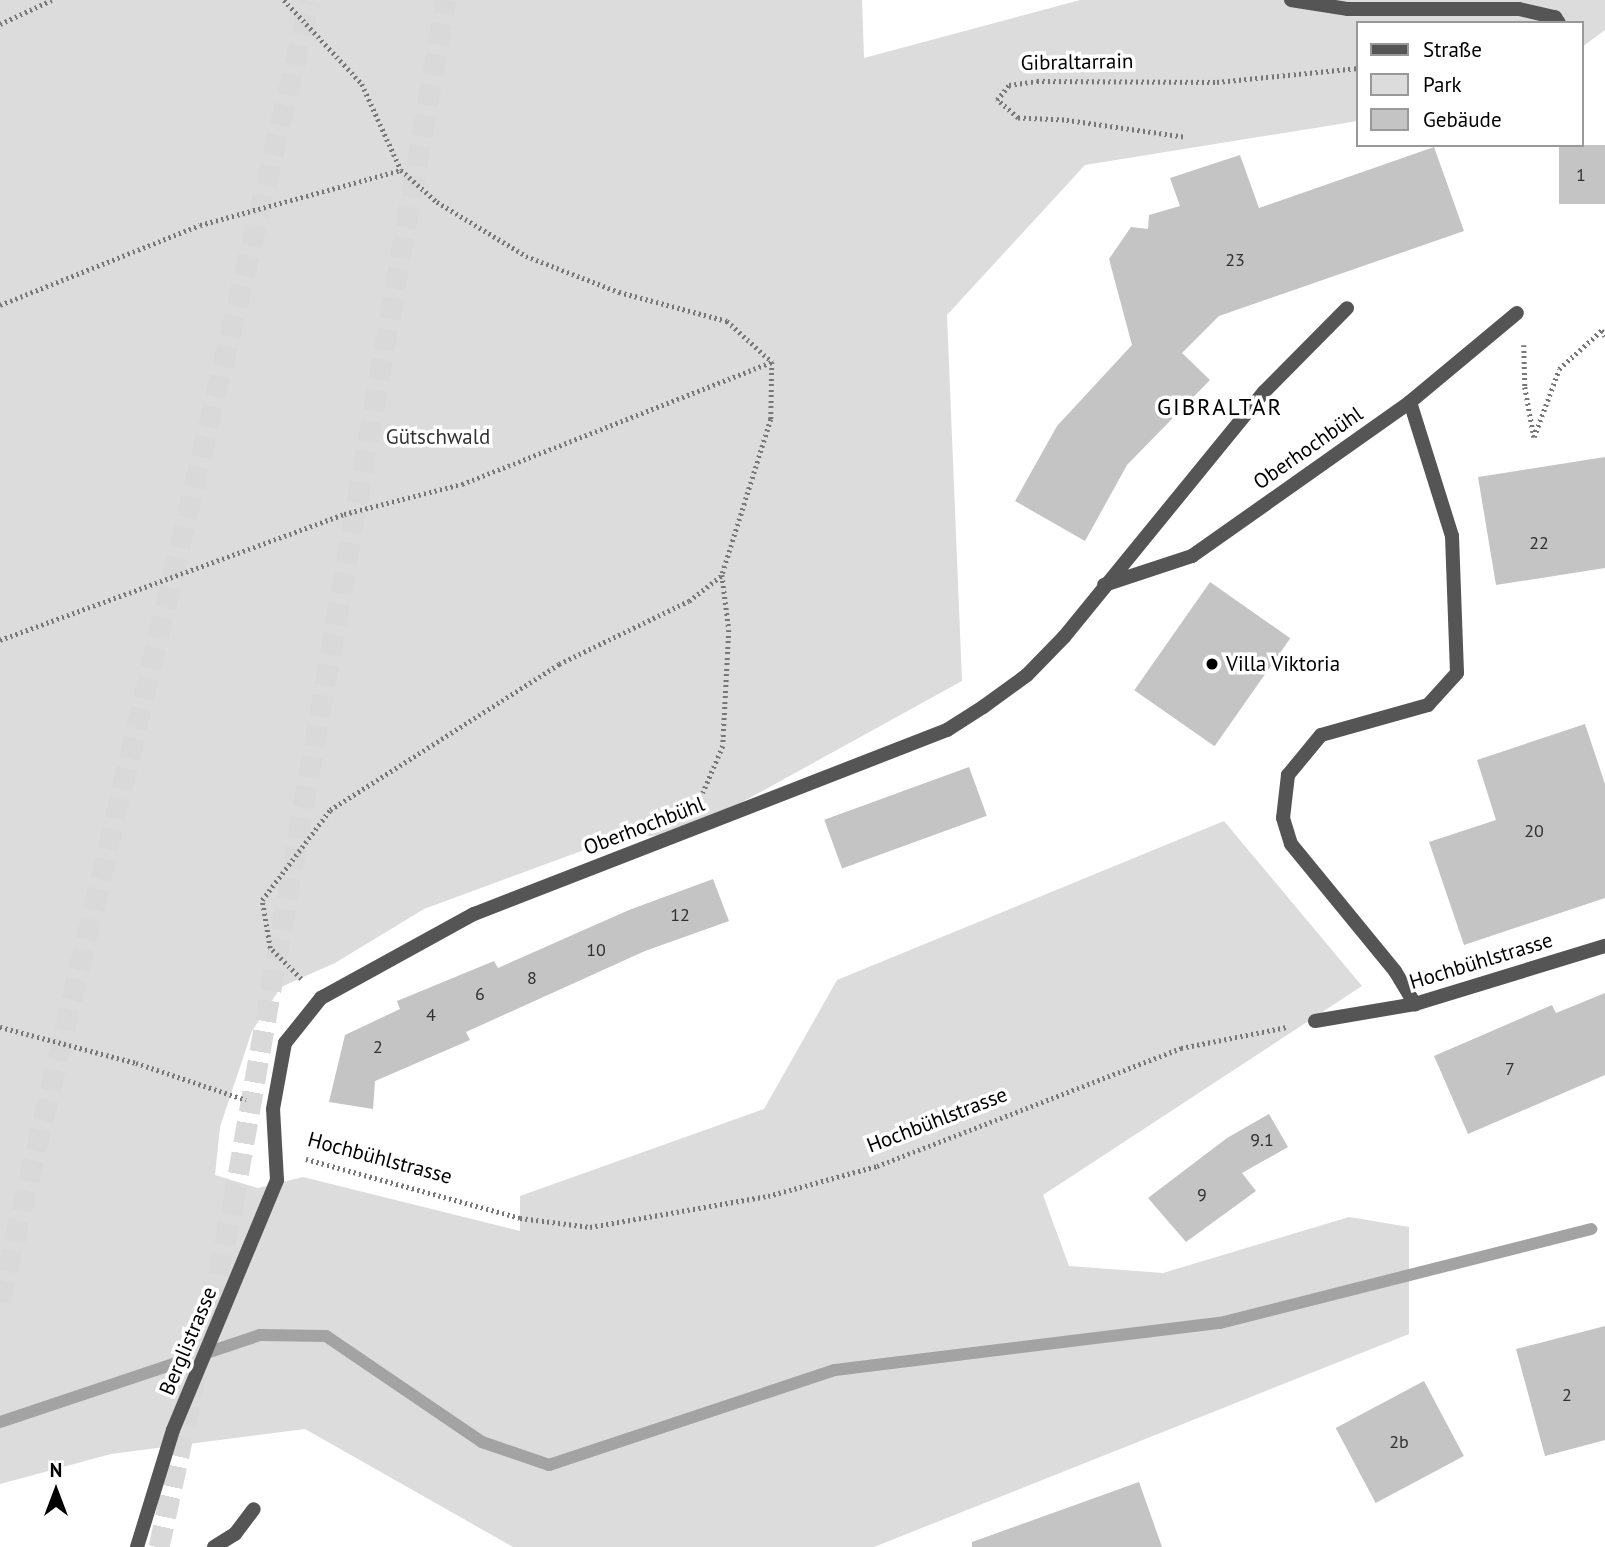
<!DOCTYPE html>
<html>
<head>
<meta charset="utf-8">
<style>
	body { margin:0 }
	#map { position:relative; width:1605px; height:1547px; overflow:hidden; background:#fff; font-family:"PT Sans",sans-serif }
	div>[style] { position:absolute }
	.green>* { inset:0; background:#dcdcdc }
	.stream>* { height:12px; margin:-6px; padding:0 6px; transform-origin:6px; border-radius:6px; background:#a3a3a3 }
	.building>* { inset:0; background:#c4c4c4; transform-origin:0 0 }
	.highway-tunnel>* { height:21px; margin-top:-10.5px; transform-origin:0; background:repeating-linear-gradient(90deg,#d9d9d9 0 21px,transparent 0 31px) }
	.path>* { height:4.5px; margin-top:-2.25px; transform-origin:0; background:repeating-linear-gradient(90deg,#777 0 2px,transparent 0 5.5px) }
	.lane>* { height:14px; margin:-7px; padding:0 7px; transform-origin:7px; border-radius:7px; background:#555 }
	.street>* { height:14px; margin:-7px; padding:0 7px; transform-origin:7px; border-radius:7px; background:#555 }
	.street-bridge>* { height:14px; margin:-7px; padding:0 7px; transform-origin:7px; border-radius:7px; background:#555 }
	.dots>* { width:19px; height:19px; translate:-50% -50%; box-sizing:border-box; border:4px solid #fff; border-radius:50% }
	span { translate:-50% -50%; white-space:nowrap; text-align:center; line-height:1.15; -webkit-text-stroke:7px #fff; paint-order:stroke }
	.number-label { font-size:18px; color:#313131 }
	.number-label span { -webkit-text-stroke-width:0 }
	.street-label { font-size:21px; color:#000 }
	.park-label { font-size:21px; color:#333 }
	.poi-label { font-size:21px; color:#000 }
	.left { translate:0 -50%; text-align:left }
	.neighbourhood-label { font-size:23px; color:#000; letter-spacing:2px }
	.legend { position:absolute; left:1356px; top:21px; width:228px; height:126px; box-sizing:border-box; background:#fff; border:2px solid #999; margin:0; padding:9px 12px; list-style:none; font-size:21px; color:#000 }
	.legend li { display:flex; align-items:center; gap:14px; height:35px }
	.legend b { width:35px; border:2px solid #999 }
	.north { position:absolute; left:21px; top:1456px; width:70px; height:70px; -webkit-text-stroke:5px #fff; paint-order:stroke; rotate:0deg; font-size:19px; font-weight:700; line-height:28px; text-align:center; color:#000 }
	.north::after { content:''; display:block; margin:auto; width:24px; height:32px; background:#000; clip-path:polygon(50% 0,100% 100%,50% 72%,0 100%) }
</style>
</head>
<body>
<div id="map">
	<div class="green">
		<i style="clip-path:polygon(0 0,862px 0,864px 58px,1080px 0,1605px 0,1605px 30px,1582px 47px,1582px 23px,1358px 23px,1358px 121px,1085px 165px,947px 315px,962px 681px,686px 833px,614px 839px,424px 909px,335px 963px,281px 987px,252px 1031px,220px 1127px,215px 1175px,258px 1188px,303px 1177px,520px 1231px,520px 1196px,764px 1109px,837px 980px,1224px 821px,1362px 986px,1043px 1195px,1069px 1266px,1163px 1273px,1349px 1217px,1409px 1227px,1409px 1334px,874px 1547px,513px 1547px,305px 1429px,111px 1454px,0 1484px)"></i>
	</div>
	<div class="stream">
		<i style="left:0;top:1422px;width:274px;rotate:-18.5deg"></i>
		<i style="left:260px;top:1335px;width:66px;rotate:0.9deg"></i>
		<i style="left:326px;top:1336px;width:189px;rotate:34.2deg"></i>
		<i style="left:482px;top:1442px;width:71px;rotate:18.9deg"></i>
		<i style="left:549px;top:1465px;width:301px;rotate:-18.4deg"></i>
		<i style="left:835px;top:1370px;width:388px;rotate:-7deg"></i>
		<i style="left:1220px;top:1323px;width:383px;rotate:-14.2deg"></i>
	</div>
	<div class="building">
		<i style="left:1559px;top:145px;width:46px;height:59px"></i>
		<i style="clip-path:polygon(1434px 147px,1464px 231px,1219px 316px,1182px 353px,1210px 380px,1127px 465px,1085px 541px,1015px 501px,1057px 426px,1132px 345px,1109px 259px,1131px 227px,1148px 229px,1149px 215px,1180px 206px,1170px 178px,1240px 155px,1259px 208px)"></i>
		<i style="clip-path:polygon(1605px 457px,1605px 568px,1496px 585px,1478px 477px)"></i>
		<i style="left:1210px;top:582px;width:98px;height:132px;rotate:35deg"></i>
		<i style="clip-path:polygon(1585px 724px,1605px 784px,1605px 898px,1464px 945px,1429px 842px,1496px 820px,1477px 760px)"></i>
		<i style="left:969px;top:767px;width:52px;height:154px;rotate:70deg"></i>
		<i style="clip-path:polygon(713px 879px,729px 921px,645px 951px,466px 1032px,470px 1040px,375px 1081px,373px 1109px,329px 1102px,345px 1035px,400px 1009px,397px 1001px,494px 961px,498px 968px,629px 910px)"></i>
		<i style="clip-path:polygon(1605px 993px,1605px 1075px,1468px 1134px,1434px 1056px,1552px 1005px,1556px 1013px)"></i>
		<i style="clip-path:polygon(1269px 1114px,1288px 1147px,1242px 1173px,1256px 1191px,1186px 1242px,1148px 1198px,1227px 1138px)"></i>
		<i style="clip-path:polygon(1605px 1326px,1605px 1440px,1545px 1456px,1516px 1349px)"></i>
		<i style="left:1424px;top:1381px;width:85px;height:100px;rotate:62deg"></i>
		<i style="clip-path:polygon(1139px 1482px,1162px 1547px,972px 1547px,972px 1542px)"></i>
	</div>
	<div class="highway-tunnel">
		<i style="left:0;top:1301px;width:1337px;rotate:-76.6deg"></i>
		<i style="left:159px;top:1547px;width:351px;rotate:-77.8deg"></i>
		<i style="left:233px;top:1204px;width:1223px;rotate:-79.97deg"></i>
	</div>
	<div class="path">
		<i style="left:284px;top:0;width:115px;rotate:47.1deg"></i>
		<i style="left:362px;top:84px;width:94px;rotate:65.6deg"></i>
		<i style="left:401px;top:170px;width:48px;rotate:41.6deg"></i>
		<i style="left:437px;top:202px;width:104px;rotate:31.2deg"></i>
		<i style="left:526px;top:256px;width:100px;rotate:21.2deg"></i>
		<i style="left:619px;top:292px;width:112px;rotate:15deg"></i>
		<i style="left:727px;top:321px;width:61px;rotate:42.3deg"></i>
		<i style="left:772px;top:362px;width:57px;rotate:91deg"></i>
		<i style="left:771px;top:419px;width:164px;rotate:107.4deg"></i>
		<i style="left:722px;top:575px;width:55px;rotate:82.7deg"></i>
		<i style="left:729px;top:630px;width:116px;rotate:93deg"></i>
		<i style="left:723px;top:746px;width:51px;rotate:113.1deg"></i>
		<i style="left:0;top:24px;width:57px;rotate:-24.8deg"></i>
		<i style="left:1183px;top:137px;width:120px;rotate:-171.9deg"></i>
		<i style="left:1064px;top:120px;width:46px;rotate:-177.5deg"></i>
		<i style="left:1018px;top:118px;width:28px;rotate:-139deg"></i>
		<i style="left:997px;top:100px;width:19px;rotate:-51deg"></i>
		<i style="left:1009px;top:85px;width:28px;rotate:-8deg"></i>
		<i style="left:1037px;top:81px;width:180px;rotate:0.3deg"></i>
		<i style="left:1217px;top:82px;width:142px;rotate:-5.7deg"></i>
		<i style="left:0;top:305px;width:215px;rotate:-21.8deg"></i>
		<i style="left:200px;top:225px;width:208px;rotate:-15.3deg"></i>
		<i style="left:1524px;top:345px;width:42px;rotate:88.6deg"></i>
		<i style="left:1525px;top:387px;width:51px;rotate:79.8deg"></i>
		<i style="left:1534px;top:437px;width:72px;rotate:-69.8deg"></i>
		<i style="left:1559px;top:369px;width:58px;rotate:-42.2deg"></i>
		<i style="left:1602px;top:330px;width:7px;rotate:63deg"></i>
		<i style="left:0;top:640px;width:366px;rotate:-20.1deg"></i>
		<i style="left:344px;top:514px;width:122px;rotate:-14.3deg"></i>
		<i style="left:462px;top:484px;width:333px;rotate:-21.5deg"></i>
		<i style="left:301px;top:979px;width:44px;rotate:-135deg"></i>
		<i style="left:270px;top:948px;width:49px;rotate:-99.5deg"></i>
		<i style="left:262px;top:900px;width:113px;rotate:-52.9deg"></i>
		<i style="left:330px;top:810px;width:272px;rotate:-32.5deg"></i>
		<i style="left:559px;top:664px;width:144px;rotate:-25.9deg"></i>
		<i style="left:689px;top:601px;width:42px;rotate:-38.2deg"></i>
		<i style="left:0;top:1027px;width:141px;rotate:14.8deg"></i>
		<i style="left:136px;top:1063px;width:116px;rotate:18.6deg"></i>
		<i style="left:306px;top:1159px;width:222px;rotate:15.4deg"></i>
		<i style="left:520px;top:1218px;width:71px;rotate:7.3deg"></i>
		<i style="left:590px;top:1227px;width:181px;rotate:-9.9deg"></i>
		<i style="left:768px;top:1196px;width:113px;rotate:-15.4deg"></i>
		<i style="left:877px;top:1166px;width:326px;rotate:-21.2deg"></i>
		<i style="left:1181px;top:1048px;width:108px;rotate:-11.2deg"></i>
	</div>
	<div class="lane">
		<i style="left:1291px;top:0;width:58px;rotate:9deg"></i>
		<i style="left:1348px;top:9px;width:171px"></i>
		<i style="left:1519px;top:9px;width:37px;rotate:13deg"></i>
		<i style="left:1555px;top:17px;width:7px;rotate:56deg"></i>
		<i style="left:1410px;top:402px;width:140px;rotate:72.6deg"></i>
		<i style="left:1452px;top:536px;width:137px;rotate:87.9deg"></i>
		<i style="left:1457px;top:673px;width:43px;rotate:132.2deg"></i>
		<i style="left:1428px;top:705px;width:111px;rotate:164.3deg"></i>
		<i style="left:1321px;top:735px;width:52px;rotate:129.5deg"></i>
		<i style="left:1288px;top:775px;width:43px;rotate:96.6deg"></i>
		<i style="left:1283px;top:818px;width:27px;rotate:73deg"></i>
		<i style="left:1291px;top:844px;width:164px;rotate:50.7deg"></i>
		<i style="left:1395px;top:971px;width:39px;rotate:59deg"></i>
		<i style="left:1104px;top:585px;width:93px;rotate:-18.2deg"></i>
		<i style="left:1192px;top:556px;width:267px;rotate:-35.2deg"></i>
		<i style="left:1410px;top:402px;width:139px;rotate:-39.8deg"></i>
		<i style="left:214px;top:1547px;width:25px;rotate:-32deg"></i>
		<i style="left:235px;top:1534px;width:31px;rotate:-53deg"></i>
	</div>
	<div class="street">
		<i style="left:1315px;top:1021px;width:101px;rotate:-9.6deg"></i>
		<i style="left:1415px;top:1004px;width:199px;rotate:-17deg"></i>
		<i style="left:277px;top:1180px;width:71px;rotate:-93.2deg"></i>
		<i style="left:273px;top:1109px;width:67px;rotate:-79.7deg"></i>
		<i style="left:285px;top:1043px;width:58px;rotate:-51.3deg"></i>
		<i style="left:321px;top:998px;width:175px;rotate:-28.8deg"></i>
		<i style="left:474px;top:914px;width:508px;rotate:-21.26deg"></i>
		<i style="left:947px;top:730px;width:43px;rotate:-32.6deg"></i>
		<i style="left:983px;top:707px;width:54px;rotate:-36deg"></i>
		<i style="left:1027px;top:675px;width:53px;rotate:-45.8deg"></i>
		<i style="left:1064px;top:637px;width:316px;rotate:-50.8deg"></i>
		<i style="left:1264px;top:392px;width:118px;rotate:-45.3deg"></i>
		<i style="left:137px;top:1547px;width:122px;rotate:-72.9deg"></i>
	</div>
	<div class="street-bridge">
		<i style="left:173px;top:1430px;width:271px;rotate:-67.4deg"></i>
	</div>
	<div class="dots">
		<i style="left:1212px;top:664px;background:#000"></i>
	</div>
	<div class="number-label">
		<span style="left:1581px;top:175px">1</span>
		<span style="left:1235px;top:260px">23</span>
		<span style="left:1539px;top:543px">22</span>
		<span style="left:1534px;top:831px">20</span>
		<span style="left:680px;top:915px">12</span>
		<span style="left:596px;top:950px">10</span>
		<span style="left:532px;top:978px">8</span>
		<span style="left:480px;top:994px">6</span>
		<span style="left:431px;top:1015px">4</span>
		<span style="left:378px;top:1047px">2</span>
		<span style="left:1510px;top:1069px">7</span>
		<span style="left:1262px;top:1140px">9.1</span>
		<span style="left:1202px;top:1195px">9</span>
		<span style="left:1567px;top:1395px">2</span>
		<span style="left:1399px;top:1442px">2b</span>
	</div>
	<div class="street-label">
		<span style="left:1077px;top:62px;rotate:-1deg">Gibraltarrain</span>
		<span style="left:1308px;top:448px;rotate:-35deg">Oberhochbühl</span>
		<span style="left:644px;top:826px;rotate:-21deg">Oberhochbühl</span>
		<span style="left:1481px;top:961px;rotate:-17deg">Hochbühlstrasse</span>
		<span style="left:937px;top:1120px;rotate:-21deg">Hochbühlstrasse</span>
		<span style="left:380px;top:1158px;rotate:15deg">Hochbühlstrasse</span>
		<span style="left:188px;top:1341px;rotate:-67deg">Berglistrasse</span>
	</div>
	<div class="park-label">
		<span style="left:438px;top:437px">Gütschwald</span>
	</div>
	<div class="poi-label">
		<span class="left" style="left:1226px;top:664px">Villa Viktoria</span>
	</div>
	<div class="neighbourhood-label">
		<span style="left:1220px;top:407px">GIBRALTAR</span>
	</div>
	<ul class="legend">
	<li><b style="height:9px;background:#555"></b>Straße</li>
	<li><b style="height:19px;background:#dcdcdc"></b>Park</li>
	<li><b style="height:19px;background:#c4c4c4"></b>Gebäude</li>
	</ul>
	<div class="north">N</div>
</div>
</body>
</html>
